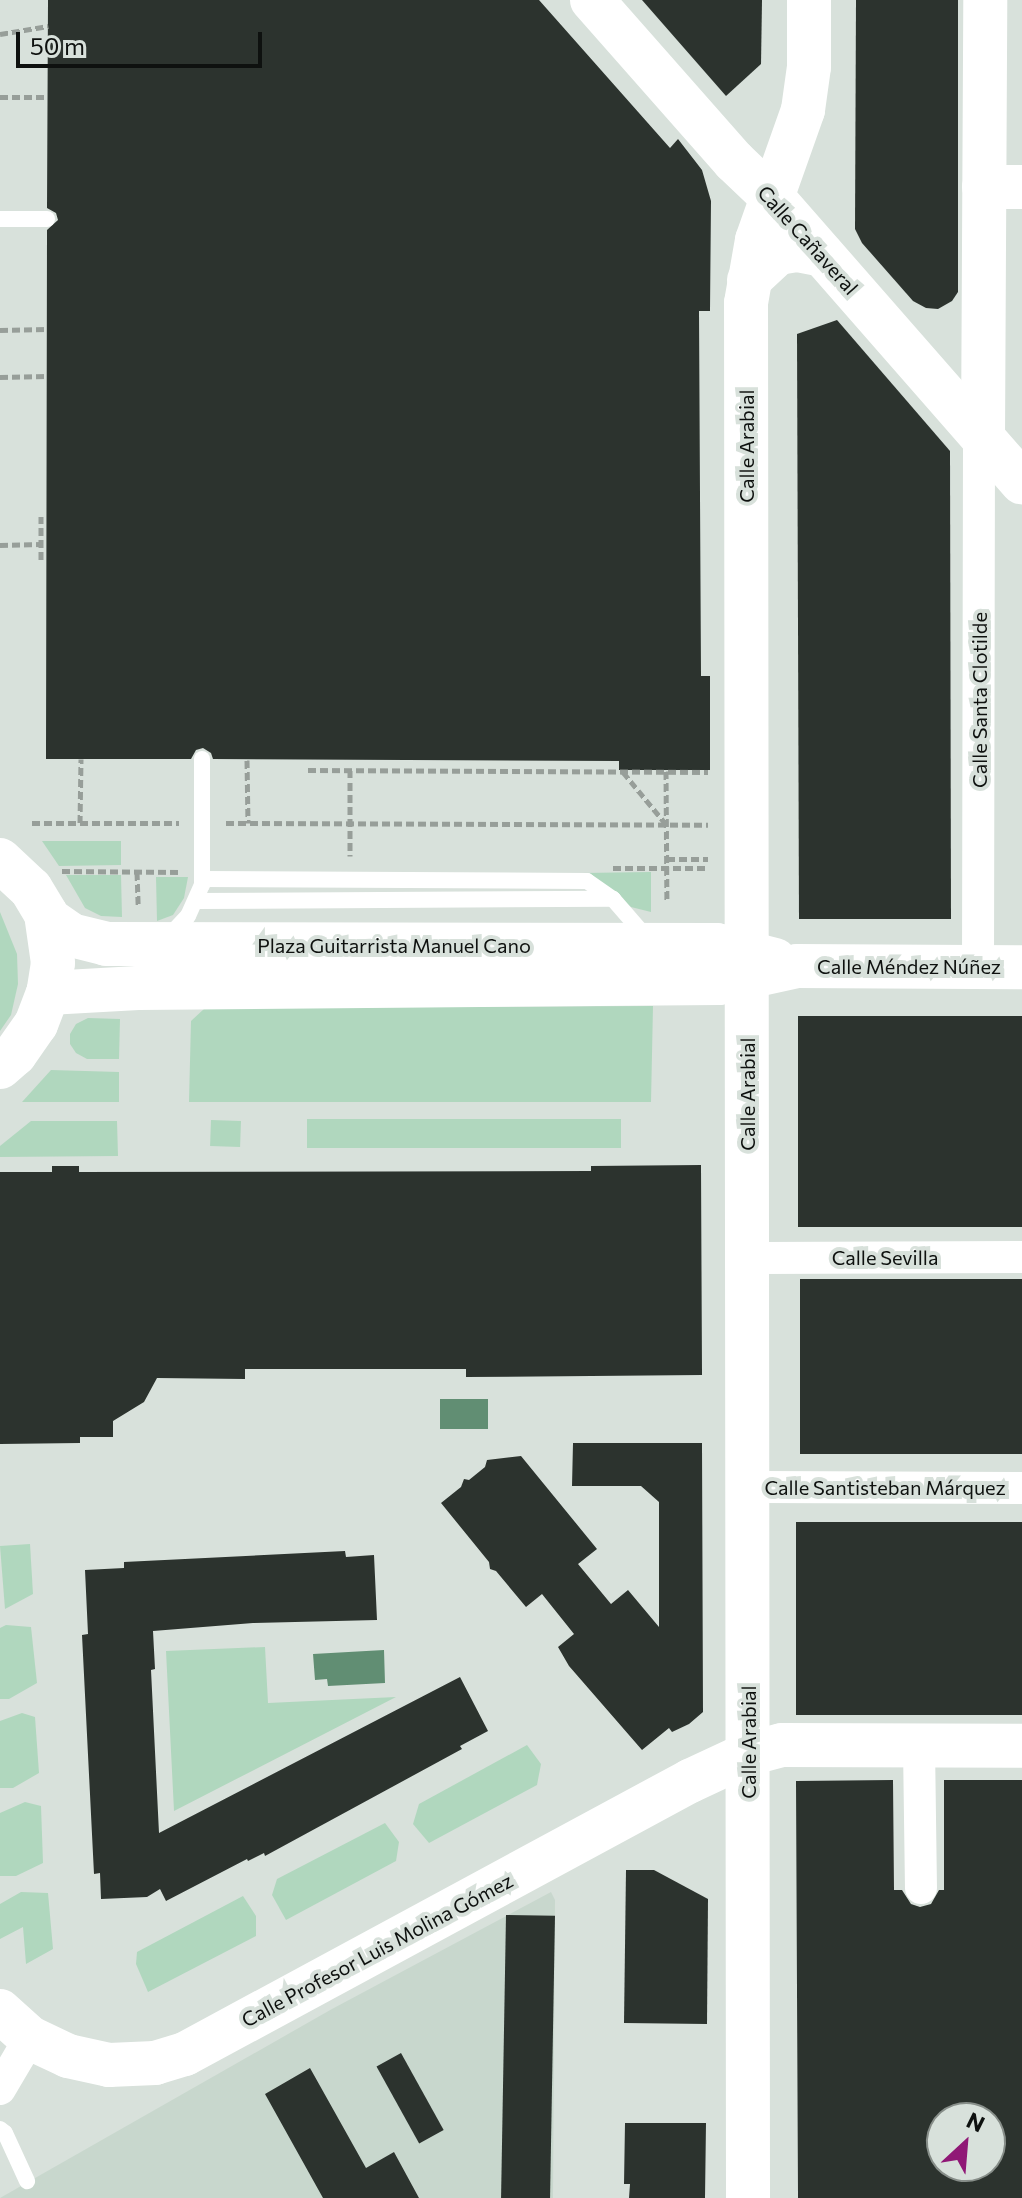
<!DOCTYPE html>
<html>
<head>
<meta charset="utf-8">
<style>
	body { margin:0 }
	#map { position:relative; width:1022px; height:2198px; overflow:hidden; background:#d8e1db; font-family:Commissioner,sans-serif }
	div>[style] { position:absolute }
	.built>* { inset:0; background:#c8d7cd }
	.green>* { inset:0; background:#b0d7be; transform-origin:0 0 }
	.water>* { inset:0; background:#618e73; transform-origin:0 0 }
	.building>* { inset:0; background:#2c332e; transform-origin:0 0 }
	.path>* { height:5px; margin-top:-2.5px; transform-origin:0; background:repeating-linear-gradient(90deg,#979e99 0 8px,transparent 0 12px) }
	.lane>* { height:16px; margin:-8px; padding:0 8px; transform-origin:8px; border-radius:8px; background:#fff }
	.street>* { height:32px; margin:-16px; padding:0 16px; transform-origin:16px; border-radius:16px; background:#fff }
	.secondary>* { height:44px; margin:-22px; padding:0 22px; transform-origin:22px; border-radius:22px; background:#fff }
	.primary>* { height:44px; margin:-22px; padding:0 22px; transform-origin:22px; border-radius:22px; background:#fff }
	span { translate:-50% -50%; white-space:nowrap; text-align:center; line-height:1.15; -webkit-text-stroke:8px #d8e1db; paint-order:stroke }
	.street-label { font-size:20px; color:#0e110f }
	.north { position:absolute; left:926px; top:2102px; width:80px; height:80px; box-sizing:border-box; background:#d8e1db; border:2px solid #878e89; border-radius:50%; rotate:26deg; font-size:22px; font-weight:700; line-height:32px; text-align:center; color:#0e110f }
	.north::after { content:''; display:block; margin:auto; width:28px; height:36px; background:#901876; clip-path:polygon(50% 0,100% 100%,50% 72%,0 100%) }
	.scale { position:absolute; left:16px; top:32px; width:246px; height:36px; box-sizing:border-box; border:4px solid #0e110f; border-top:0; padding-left:10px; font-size:24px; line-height:28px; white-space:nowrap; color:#0e110f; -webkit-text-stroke:6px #d8e1db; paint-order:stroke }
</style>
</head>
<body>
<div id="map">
	<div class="built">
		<i style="clip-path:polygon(551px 1892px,555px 1900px,553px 2198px,0 2198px,332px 2009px)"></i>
	</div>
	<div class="green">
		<i style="clip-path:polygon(42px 841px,121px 841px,121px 865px,59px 866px)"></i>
		<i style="clip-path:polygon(651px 872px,651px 912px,631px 907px,596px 879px,582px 873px)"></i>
		<i style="clip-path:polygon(66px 875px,121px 875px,122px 917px,101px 916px,85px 908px)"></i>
		<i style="clip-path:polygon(156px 877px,188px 877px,184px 898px,173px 915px,157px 921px)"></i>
		<i style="clip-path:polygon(0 912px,17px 954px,18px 984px,11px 1015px,0 1031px)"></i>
		<i style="clip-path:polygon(653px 1006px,651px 1102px,189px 1102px,191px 1021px,205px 1008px)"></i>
		<i style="clip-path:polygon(88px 1018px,120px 1019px,119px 1059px,87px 1059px,76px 1053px,70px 1044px,70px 1034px,76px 1024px)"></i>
		<i style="clip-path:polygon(51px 1070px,119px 1072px,119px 1102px,22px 1102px)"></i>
		<i style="left:621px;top:1119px;width:29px;height:314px;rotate:90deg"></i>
		<i style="left:211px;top:1120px;width:30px;height:26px;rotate:2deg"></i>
		<i style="clip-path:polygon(31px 1121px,117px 1121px,118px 1156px,0 1157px,0 1146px)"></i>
		<i style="clip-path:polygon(30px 1544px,33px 1594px,5px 1609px,0 1546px)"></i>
		<i style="clip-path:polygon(6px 1625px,31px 1627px,37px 1683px,9px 1699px,0 1699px,0 1628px)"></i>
		<i style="clip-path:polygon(265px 1647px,268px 1703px,396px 1697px,174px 1811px,166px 1651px)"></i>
		<i style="clip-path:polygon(22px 1713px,35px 1717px,39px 1773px,13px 1788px,0 1788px,0 1721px)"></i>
		<i style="clip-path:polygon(527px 1745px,541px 1764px,537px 1785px,429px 1843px,413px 1824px,419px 1804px)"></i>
		<i style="clip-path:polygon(25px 1802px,41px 1806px,43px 1863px,16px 1876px,0 1876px,0 1813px)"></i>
		<i style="clip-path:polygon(385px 1823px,399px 1842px,396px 1861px,286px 1920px,272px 1895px,277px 1879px)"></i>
		<i style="clip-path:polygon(21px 1892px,48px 1893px,53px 1949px,26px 1964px,23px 1927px,0 1939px,0 1904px)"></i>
		<i style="clip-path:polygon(243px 1896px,256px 1916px,256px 1936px,148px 1992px,136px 1964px,137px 1952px)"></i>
	</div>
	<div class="water">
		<i style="left:440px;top:1399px;width:48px;height:30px"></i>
		<i style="clip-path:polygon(384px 1650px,385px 1683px,328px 1686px,327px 1679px,315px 1680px,313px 1654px)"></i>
	</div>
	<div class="building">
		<i style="clip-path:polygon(48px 0,539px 0,670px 148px,678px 139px,702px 170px,711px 201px,710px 311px,699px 311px,701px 676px,710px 676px,710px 770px,619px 770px,619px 761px,213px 759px,211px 753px,203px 748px,196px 750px,191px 759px,46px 759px,47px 230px,58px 220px,56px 213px,47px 208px)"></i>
		<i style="clip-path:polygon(642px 0,762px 0,761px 64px,726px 96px)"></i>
		<i style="clip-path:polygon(856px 0,958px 0,958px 292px,952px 301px,938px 309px,926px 308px,913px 301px,862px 243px,855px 229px)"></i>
		<i style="clip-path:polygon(837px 320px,950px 451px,951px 919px,799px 919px,797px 334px)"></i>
		<i style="left:798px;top:1016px;width:224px;height:211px"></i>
		<i style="clip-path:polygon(701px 1165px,702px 1375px,466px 1377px,466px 1369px,245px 1369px,245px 1379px,157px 1378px,144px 1402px,113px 1421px,113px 1437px,80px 1437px,80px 1443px,0 1444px,0 1172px,52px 1172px,52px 1166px,79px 1166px,79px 1172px,591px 1171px,591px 1166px)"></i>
		<i style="left:800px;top:1279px;width:222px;height:175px"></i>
		<i style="clip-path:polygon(573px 1443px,702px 1443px,703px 1712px,689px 1724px,672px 1732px,669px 1728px,642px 1750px,569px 1666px,558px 1647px,574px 1634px,542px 1594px,526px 1607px,496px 1571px,490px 1569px,489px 1562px,441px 1503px,461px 1487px,464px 1479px,469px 1480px,485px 1467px,487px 1460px,521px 1456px,597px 1549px,578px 1564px,611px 1604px,628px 1590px,659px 1627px,659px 1502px,641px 1486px,572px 1486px)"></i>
		<i style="left:796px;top:1522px;width:226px;height:193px"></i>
		<i style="clip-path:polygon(345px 1551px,346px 1557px,374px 1555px,377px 1620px,253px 1623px,153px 1631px,155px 1669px,151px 1670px,159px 1833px,460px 1677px,488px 1731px,460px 1746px,462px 1749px,265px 1856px,264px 1853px,248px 1861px,247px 1859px,166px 1901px,160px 1889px,147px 1897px,101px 1899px,100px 1873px,94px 1874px,82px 1635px,88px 1634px,85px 1570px,124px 1568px,124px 1562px)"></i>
		<i style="clip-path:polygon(evenodd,893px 1780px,894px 1890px,902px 1890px,911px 1904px,920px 1907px,931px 1904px,939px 1890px,944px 1890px,944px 1780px,1022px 1780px,1022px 2198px,798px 2198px,796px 1781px,893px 1780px,942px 2118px,990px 2118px,990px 2166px,942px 2166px,942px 2118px)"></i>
		<i style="clip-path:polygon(626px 1870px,654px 1870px,708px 1899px,707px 2024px,624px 2023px)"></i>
		<i style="left:506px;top:1915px;width:49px;height:283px;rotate:1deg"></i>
		<i style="left:401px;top:2053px;width:88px;height:28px;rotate:61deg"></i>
		<i style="clip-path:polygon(310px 2068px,366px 2168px,394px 2152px,419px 2198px,323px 2198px,265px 2094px)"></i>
		<i style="clip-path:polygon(625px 2123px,706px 2123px,705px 2198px,629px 2198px,630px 2184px,624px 2184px)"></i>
	</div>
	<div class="path">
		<i style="left:0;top:34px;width:49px;rotate:-9.5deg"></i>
		<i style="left:0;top:97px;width:48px"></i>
		<i style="left:0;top:330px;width:47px;rotate:-1.2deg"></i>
		<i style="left:0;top:377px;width:47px;rotate:-1.2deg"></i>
		<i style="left:41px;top:516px;width:46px;rotate:90deg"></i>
		<i style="left:0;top:545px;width:41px;rotate:-1.4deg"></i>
		<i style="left:247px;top:760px;width:63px;rotate:89.1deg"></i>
		<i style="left:308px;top:770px;width:400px;rotate:0.3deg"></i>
		<i style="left:350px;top:770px;width:86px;rotate:90deg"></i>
		<i style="left:666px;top:771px;width:131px;rotate:89.6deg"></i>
		<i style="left:623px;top:772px;width:66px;rotate:50.5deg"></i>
		<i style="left:32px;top:823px;width:147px"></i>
		<i style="left:80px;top:823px;width:64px;rotate:-89.1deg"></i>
		<i style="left:226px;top:823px;width:482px;rotate:0.2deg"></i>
		<i style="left:667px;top:859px;width:41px"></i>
		<i style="left:613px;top:868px;width:95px"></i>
		<i style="left:62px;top:871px;width:118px;rotate:0.5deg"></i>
		<i style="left:137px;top:872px;width:35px;rotate:88deg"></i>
	</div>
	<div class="lane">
		<i style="left:0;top:219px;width:47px"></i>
		<i style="left:203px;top:879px;width:384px;rotate:0.3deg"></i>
		<i style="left:587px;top:881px;width:32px;rotate:35deg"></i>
		<i style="left:613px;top:899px;width:50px;rotate:49deg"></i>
		<i style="left:196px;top:901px;width:417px;rotate:-0.3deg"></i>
		<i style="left:170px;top:935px;width:26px;rotate:-47deg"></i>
		<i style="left:188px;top:916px;width:34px;rotate:-66deg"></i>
		<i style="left:202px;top:885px;width:126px;rotate:-90deg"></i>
		<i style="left:0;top:2129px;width:6px;rotate:39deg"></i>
		<i style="left:5px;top:2133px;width:53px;rotate:65.4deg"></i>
	</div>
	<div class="street">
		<i style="left:978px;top:967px;width:534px;rotate:-89.89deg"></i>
		<i style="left:747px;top:1258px;width:275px;rotate:-0.2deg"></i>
		<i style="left:748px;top:1487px;width:274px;rotate:0.2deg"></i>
		<i style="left:919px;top:1746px;width:142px;rotate:89.2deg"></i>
		<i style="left:0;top:2089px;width:59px;rotate:-59.5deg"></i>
	</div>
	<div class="secondary">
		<i style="left:592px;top:0;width:215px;rotate:48.6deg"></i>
		<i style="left:734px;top:161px;width:54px;rotate:43.5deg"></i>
		<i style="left:773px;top:198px;width:378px;rotate:48.8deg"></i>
		<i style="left:984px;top:187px;width:38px"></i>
		<i style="left:983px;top:438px;width:438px;rotate:-89.7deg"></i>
		<i style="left:0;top:2011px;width:40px;rotate:42deg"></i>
		<i style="left:30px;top:2038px;width:42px;rotate:25.3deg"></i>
		<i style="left:68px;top:2056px;width:42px;rotate:12.4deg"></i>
		<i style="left:109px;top:2065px;width:46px;rotate:-2.5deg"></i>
		<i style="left:155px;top:2063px;width:31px;rotate:-17deg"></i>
		<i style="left:185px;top:2054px;width:574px;rotate:-28.4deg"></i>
		<i style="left:690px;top:1781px;width:64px;rotate:-25deg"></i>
		<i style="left:748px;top:1754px;width:35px;rotate:-15deg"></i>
		<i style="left:782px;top:1745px;width:240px;rotate:0.2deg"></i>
	</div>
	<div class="primary">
		<i style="left:749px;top:280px;width:40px;rotate:-43deg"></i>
		<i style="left:778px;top:253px;width:19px;rotate:-9deg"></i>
		<i style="left:797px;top:250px;width:26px;rotate:11deg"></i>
		<i style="left:0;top:860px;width:42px;rotate:43.1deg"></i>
		<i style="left:31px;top:889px;width:29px;rotate:59deg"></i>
		<i style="left:46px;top:914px;width:49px;rotate:81.9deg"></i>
		<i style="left:53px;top:963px;width:30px;rotate:99deg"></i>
		<i style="left:48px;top:993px;width:33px;rotate:111deg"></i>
		<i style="left:36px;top:1024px;width:37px;rotate:125deg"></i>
		<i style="left:15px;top:1054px;width:20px;rotate:139deg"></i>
		<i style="left:47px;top:918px;width:29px;rotate:35deg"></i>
		<i style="left:71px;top:935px;width:36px;rotate:14deg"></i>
		<i style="left:106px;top:944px;width:611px;rotate:0.09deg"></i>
		<i style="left:717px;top:945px;width:60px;rotate:14.5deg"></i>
		<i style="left:48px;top:993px;width:90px;rotate:-3.2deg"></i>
		<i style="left:138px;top:988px;width:581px;rotate:-0.49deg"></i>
		<i style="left:719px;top:983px;width:80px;rotate:-12.3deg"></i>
		<i style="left:797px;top:966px;width:225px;rotate:0.3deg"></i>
		<i style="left:748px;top:2198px;width:1895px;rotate:-90.06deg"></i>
		<i style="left:746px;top:303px;width:64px;rotate:-80.1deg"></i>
		<i style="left:757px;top:240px;width:138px;rotate:-70.5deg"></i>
		<i style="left:803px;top:110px;width:43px;rotate:-82.1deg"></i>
		<i style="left:809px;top:67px;width:67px;rotate:-90deg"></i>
	</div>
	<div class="street-label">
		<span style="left:808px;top:240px;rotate:48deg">Calle Cañaveral</span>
		<span style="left:746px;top:446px;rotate:-90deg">Calle Arabial</span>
		<span style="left:979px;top:700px;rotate:-90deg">Calle Santa Clotilde</span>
		<span style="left:394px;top:945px">Plaza Guitarrista Manuel Cano</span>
		<span style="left:909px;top:966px">Calle Méndez Núñez</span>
		<span style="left:747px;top:1094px;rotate:-90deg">Calle Arabial</span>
		<span style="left:885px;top:1257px">Calle Sevilla</span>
		<span style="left:885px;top:1487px">Calle Santisteban Márquez</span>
		<span style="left:748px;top:1742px;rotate:-90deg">Calle Arabial</span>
		<span style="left:377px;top:1950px;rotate:-28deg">Calle Profesor Luis Molina Gómez</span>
	</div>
	<div class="north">N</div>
	<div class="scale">50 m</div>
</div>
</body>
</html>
